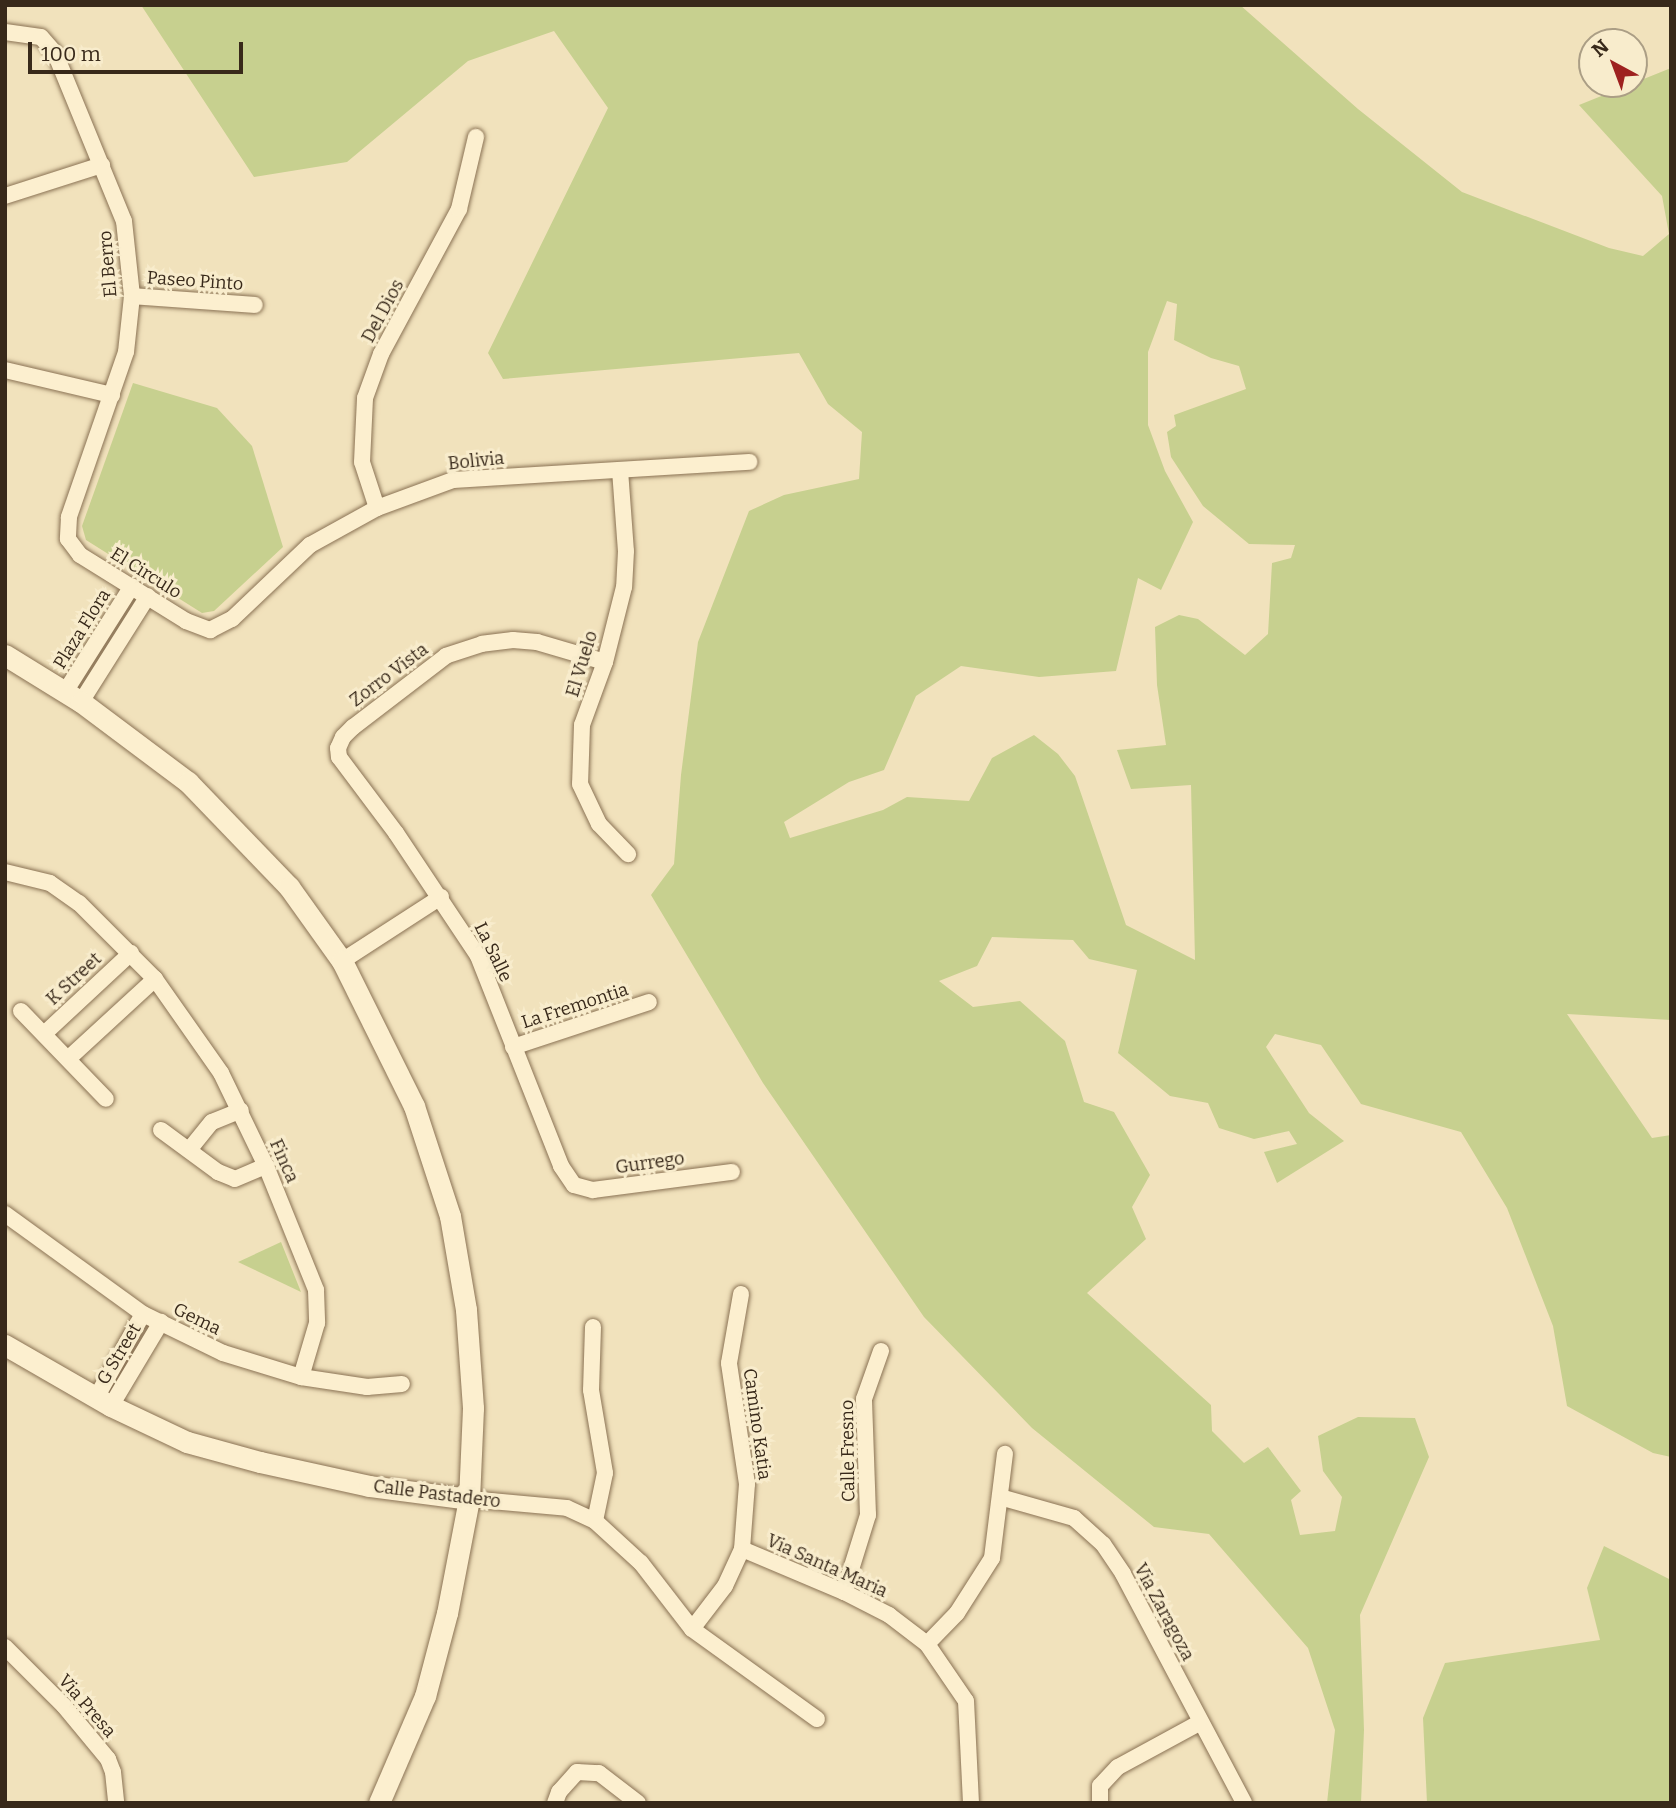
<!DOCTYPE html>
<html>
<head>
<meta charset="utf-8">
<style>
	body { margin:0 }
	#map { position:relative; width:1676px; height:1808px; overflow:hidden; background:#f1e2bc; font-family:Bitter,serif }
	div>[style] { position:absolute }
	.green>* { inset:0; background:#c7d08f }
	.roads { filter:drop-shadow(0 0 2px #8a7254) drop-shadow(0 0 2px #8a7254) }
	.minor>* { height:16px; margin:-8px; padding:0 8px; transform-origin:8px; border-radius:8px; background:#fcefcf }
	.tertiary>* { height:21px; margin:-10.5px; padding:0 10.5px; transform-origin:10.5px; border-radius:10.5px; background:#fcefcf }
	span { translate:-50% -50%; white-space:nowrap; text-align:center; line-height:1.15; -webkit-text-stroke:6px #f8eccc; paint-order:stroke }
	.street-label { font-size:18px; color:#38291a }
	.frame { position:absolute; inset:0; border:7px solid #38291a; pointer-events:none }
	.north { position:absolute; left:1578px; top:28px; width:70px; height:70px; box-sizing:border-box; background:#f8eccc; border:2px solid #ab9e85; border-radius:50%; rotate:319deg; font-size:19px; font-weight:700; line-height:28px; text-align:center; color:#38291a }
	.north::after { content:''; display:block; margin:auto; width:24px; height:32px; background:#9e211f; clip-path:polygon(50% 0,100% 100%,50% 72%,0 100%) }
	.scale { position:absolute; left:28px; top:42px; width:215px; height:32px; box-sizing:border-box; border:4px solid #38291a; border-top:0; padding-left:9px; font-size:21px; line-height:24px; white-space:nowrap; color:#38291a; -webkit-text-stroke:5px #f8eccc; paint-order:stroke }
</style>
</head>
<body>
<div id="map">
	<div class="green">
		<i style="clip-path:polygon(evenodd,141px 5px,1240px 5px,1358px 109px,1462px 192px,1609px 248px,1643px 256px,1669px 234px,1662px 196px,1579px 105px,1671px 68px,1671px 1020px,1567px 1014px,1652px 1138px,1671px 1135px,1671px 1457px,1653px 1453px,1567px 1406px,1553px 1326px,1507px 1208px,1461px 1132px,1361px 1104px,1321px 1045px,1275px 1034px,1266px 1047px,1309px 1113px,1344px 1141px,1277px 1183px,1264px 1152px,1297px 1144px,1289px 1131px,1254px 1139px,1219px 1128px,1208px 1103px,1170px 1096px,1118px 1053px,1137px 970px,1089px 959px,1073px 940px,992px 937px,977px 966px,939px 981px,973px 1007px,1020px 1001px,1065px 1041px,1084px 1102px,1114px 1112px,1150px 1175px,1132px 1207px,1146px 1239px,1087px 1293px,1211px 1405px,1212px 1431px,1244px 1463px,1268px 1447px,1301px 1491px,1291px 1500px,1300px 1535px,1335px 1531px,1342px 1497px,1323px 1471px,1318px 1436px,1358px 1417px,1415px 1418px,1429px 1457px,1360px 1615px,1364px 1730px,1361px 1803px,1327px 1803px,1335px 1730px,1308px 1648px,1209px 1534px,1154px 1527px,1032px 1428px,924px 1317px,763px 1083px,651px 895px,674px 864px,681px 775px,698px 642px,749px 511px,784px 495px,859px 479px,862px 432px,828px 404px,799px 353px,503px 379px,488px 353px,608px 108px,554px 31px,468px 61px,347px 162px,254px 177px,141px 5px,1167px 301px,1177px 304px,1174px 340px,1211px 358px,1239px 366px,1246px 389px,1174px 415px,1176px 426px,1167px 432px,1171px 457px,1203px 506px,1249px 544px,1295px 545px,1291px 558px,1272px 563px,1268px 634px,1245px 655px,1198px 619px,1179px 615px,1155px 627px,1157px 685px,1166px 745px,1117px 750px,1131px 789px,1191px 785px,1195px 960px,1126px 925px,1075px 776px,1058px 754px,1034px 735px,992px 758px,969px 801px,907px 797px,883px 810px,790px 838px,784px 822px,849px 782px,884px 770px,916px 696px,961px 666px,1039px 677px,1116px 671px,1138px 578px,1161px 590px,1193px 522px,1165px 471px,1148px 425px,1148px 352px,1167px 301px)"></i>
		<i style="clip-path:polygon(133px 383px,217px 408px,252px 446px,283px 547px,214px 611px,202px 613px,86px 540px,82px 526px)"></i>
		<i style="clip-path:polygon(281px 1242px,301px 1292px,238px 1262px)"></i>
		<i style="clip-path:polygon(1604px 1546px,1671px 1580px,1671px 1803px,1427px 1803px,1423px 1718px,1445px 1663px,1600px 1640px,1587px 1588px)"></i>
	</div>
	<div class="roads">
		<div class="minor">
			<i style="left:5px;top:32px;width:36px;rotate:8deg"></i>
			<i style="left:41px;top:37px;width:21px;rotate:49deg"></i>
			<i style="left:55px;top:53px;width:182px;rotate:67.7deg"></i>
			<i style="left:124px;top:221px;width:75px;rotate:83.9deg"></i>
			<i style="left:132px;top:296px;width:56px;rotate:96.1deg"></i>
			<i style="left:126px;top:352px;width:175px;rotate:109.1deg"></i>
			<i style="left:69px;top:517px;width:22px;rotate:93deg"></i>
			<i style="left:68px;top:539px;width:20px;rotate:53deg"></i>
			<i style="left:80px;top:555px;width:125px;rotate:31.9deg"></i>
			<i style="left:186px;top:621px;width:26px;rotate:21deg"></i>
			<i style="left:210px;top:630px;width:25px;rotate:-27deg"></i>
			<i style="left:232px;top:619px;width:108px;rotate:-43.5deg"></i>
			<i style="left:310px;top:545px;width:77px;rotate:-28.9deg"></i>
			<i style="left:377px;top:508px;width:81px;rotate:-20.2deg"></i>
			<i style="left:453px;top:480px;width:297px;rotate:-3.5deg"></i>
			<i style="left:5px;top:196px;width:102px;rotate:-17.7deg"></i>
			<i style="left:132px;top:296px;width:123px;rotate:4.2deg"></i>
			<i style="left:5px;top:370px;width:110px;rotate:13.2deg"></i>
			<i style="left:620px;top:470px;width:81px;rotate:85.8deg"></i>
			<i style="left:626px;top:551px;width:36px;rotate:93deg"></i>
			<i style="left:624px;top:587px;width:77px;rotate:104.2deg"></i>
			<i style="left:605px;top:662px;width:67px;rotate:110.1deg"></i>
			<i style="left:582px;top:725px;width:59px;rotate:91.9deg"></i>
			<i style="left:580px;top:784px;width:44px;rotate:64.6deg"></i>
			<i style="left:599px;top:824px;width:42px;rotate:46deg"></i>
			<i style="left:377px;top:508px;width:48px;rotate:-108.1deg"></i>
			<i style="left:362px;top:462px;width:64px;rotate:-87.3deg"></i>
			<i style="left:365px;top:398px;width:47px;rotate:-70deg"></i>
			<i style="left:381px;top:354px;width:165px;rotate:-61.7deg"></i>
			<i style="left:459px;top:209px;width:74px;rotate:-76.7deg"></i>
			<i style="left:605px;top:662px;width:71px;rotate:-163.6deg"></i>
			<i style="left:537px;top:642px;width:24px;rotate:-175deg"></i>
			<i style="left:513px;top:640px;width:31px;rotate:173deg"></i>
			<i style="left:482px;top:644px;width:38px;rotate:162deg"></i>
			<i style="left:446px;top:656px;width:117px;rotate:142.6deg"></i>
			<i style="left:353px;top:727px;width:14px;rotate:135deg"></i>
			<i style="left:343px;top:737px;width:12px;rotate:114deg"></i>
			<i style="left:338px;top:748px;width:9px;rotate:84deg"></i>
			<i style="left:339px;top:757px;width:95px;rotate:53.1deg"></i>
			<i style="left:396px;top:833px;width:148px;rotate:56.3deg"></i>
			<i style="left:478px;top:956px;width:226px;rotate:68.4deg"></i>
			<i style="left:561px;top:1166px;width:23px;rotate:56deg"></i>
			<i style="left:574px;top:1185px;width:20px;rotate:15deg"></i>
			<i style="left:593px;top:1190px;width:140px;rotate:-7.4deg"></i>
			<i style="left:65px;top:692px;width:125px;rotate:-57.7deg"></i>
			<i style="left:81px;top:702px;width:125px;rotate:-57.7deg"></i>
			<i style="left:5px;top:872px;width:46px;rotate:13.7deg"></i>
			<i style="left:50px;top:883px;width:35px;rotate:35deg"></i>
			<i style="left:79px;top:903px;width:107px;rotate:45deg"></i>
			<i style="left:155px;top:979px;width:115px;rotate:54.9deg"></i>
			<i style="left:221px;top:1073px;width:103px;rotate:64.2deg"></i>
			<i style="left:266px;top:1166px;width:134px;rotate:68deg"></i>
			<i style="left:316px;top:1290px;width:33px;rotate:88deg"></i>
			<i style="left:317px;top:1323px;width:56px;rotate:106.5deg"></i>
			<i style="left:342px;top:961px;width:118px;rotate:-32.9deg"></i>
			<i style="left:21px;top:1011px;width:122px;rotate:46deg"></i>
			<i style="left:44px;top:1034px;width:119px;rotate:-43deg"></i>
			<i style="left:513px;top:1047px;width:143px;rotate:-18.3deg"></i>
			<i style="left:69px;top:1058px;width:117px;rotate:-42.6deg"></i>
			<i style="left:161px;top:1130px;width:71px;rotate:36.4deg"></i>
			<i style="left:218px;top:1172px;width:18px;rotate:22deg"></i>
			<i style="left:235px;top:1179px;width:34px;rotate:-23deg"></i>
			<i style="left:189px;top:1150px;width:36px;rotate:-51deg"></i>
			<i style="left:212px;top:1122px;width:31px;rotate:-22deg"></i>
			<i style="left:5px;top:1214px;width:170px;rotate:35.9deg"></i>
			<i style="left:143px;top:1314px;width:89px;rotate:26deg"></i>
			<i style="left:223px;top:1353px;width:82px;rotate:17.1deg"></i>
			<i style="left:301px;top:1377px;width:67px;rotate:8.6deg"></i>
			<i style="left:367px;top:1387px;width:35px;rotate:-5deg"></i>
			<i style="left:593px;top:1327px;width:63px;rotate:91.8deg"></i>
			<i style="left:591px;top:1390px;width:84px;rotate:80.4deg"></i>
			<i style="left:605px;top:1473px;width:49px;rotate:101.8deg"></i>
			<i style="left:96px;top:1398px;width:96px;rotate:-60.8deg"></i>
			<i style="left:111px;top:1406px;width:98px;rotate:-59.2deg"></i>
			<i style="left:1000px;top:1497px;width:77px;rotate:15.8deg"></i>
			<i style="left:1074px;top:1518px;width:39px;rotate:42deg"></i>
			<i style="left:1103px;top:1544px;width:36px;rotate:56deg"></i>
			<i style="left:1123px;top:1574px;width:259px;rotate:62.1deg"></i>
			<i style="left:469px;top:1499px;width:98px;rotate:5.2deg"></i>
			<i style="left:567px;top:1508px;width:31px;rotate:25deg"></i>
			<i style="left:595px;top:1521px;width:62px;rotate:42.4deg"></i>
			<i style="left:641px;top:1563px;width:83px;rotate:52.3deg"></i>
			<i style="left:692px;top:1629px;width:154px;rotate:35.8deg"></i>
			<i style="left:742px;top:1549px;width:111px;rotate:22.9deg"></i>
			<i style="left:844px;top:1592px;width:51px;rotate:27.1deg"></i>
			<i style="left:889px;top:1615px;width:48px;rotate:37.3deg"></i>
			<i style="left:927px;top:1644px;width:69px;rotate:55.6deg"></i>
			<i style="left:966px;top:1701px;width:102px;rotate:87.2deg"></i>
			<i style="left:844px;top:1592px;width:81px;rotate:-72.7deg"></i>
			<i style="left:868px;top:1515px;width:116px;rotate:-92deg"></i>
			<i style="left:864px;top:1399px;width:51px;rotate:-70.5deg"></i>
			<i style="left:692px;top:1629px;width:54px;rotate:-52.5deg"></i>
			<i style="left:725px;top:1586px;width:41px;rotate:-65.3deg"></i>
			<i style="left:742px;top:1549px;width:65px;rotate:-85.6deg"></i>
			<i style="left:747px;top:1484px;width:122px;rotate:-98.5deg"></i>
			<i style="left:729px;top:1363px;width:70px;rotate:-80.1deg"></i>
			<i style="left:927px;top:1644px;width:43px;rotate:-45.9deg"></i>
			<i style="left:957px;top:1613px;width:65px;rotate:-57.5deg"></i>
			<i style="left:992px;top:1558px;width:105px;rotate:-82.9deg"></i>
			<i style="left:5px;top:1647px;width:83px;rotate:45deg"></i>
			<i style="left:64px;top:1706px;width:69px;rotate:50.3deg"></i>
			<i style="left:108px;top:1759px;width:14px;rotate:69deg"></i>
			<i style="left:113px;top:1772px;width:31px;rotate:84deg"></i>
			<i style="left:555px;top:1803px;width:12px;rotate:-70deg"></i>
			<i style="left:559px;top:1792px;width:27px;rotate:-48deg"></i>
			<i style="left:577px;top:1772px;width:22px;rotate:3deg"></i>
			<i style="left:599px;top:1773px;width:49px;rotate:37.6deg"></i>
			<i style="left:1100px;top:1803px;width:17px;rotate:-90deg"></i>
			<i style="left:1100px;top:1786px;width:26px;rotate:-47deg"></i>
			<i style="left:1118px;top:1767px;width:94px;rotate:-28.5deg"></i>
		</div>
		<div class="tertiary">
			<i style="left:5px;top:655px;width:89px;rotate:31.7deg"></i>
			<i style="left:81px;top:702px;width:134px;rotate:36.8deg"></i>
			<i style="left:188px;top:782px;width:146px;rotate:46.1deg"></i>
			<i style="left:289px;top:887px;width:91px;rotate:54.4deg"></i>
			<i style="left:342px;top:961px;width:162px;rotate:63.6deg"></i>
			<i style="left:414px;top:1106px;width:116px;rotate:71.9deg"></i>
			<i style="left:450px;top:1216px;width:95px;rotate:80.3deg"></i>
			<i style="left:466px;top:1310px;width:98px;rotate:85.9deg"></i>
			<i style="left:473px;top:1408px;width:91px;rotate:92.5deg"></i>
			<i style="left:469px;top:1499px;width:116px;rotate:100.9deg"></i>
			<i style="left:447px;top:1613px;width:86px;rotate:104.8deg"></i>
			<i style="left:425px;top:1696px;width:116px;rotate:113.3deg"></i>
			<i style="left:5px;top:1345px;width:122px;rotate:29.9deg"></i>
			<i style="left:111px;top:1406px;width:84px;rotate:25.3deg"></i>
			<i style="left:187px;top:1442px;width:76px;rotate:15.3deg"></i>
			<i style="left:260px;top:1462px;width:112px;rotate:12.4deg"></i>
			<i style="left:369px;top:1486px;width:101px;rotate:7.4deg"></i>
		</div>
	</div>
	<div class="street-label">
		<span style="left:108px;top:264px;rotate:-95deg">El Berro</span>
		<span style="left:195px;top:281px;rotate:4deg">Paseo Pinto</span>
		<span style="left:383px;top:311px;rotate:-62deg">Del Dios</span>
		<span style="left:476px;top:461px;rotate:-6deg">Bolivia</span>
		<span style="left:146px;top:573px;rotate:32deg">El Circulo</span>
		<span style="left:82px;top:629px;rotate:-58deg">Plaza Flora</span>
		<span style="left:582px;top:664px;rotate:-73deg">El Vuelo</span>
		<span style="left:389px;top:675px;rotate:-37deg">Zorro Vista</span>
		<span style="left:493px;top:952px;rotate:64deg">La Salle</span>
		<span style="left:74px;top:979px;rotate:-43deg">K Street</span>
		<span style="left:575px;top:1006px;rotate:-18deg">La Fremontia</span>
		<span style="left:284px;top:1161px;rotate:66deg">Finca</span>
		<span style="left:650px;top:1163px;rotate:-8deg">Gurrego</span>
		<span style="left:197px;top:1319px;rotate:26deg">Gema</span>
		<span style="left:119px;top:1354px;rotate:-59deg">G Street</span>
		<span style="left:757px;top:1424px;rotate:82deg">Camino Katia</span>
		<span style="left:848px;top:1451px;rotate:-91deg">Calle Fresno</span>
		<span style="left:437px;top:1494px;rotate:7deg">Calle Pastadero</span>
		<span style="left:827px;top:1566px;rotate:24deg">Via Santa Maria</span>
		<span style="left:1164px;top:1612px;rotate:62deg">Via Zaragoza</span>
		<span style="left:87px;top:1706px;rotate:49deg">Via Presa</span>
	</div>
	<div class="frame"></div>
	<div class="north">N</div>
	<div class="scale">100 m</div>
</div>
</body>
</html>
